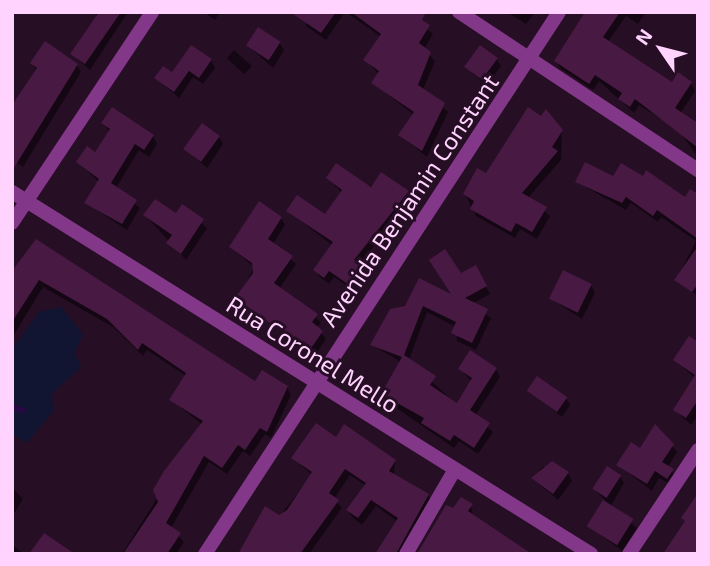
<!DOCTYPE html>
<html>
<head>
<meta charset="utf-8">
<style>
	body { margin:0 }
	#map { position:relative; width:710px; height:566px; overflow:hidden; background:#260e25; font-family:"Exo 2",sans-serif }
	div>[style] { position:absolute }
	.green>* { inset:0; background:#111531 }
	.shadow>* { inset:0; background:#0007; transform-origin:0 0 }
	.stream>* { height:5px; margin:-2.5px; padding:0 2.5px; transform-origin:2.5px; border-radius:2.5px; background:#290846 }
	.building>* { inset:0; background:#481943; transform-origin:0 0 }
	.minor>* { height:14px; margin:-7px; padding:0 7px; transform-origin:7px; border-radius:7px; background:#833788 }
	span { translate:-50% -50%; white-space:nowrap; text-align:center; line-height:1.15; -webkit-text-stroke:6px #260e25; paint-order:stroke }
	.street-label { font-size:24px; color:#ffd3fe }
	.frame { position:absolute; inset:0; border:14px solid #ffd3fe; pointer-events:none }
	.north { position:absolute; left:626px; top:14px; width:70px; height:70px; -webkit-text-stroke:5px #260e25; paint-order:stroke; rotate:305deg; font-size:19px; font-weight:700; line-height:28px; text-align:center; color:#ffd3fe }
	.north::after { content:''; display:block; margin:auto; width:24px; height:32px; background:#ffd3fe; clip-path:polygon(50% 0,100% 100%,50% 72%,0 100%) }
</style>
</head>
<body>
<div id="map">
	<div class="green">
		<i style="clip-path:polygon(61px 307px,83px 334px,75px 353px,81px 367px,51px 395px,54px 410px,27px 443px,12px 434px,12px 349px,39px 312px)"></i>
	</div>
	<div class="shadow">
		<i style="clip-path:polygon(94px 12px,128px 12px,90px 70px,72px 54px,98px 17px)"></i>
		<i style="clip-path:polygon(204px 12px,220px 12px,215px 20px)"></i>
		<i style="clip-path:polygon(306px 12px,345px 12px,326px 40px,306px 26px)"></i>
		<i style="clip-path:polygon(346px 12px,406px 12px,433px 34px,424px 49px,435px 61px,423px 90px,448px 112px,427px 157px,400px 135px,414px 115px,373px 83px,379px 74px,365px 60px,381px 37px)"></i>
		<i style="clip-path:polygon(507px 12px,535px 12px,526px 24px)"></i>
		<i style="clip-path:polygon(588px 12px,646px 12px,638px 24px,626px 16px,608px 42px,672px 84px,691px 83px,695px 91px,680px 114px,698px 131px,698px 157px,678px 130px,639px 105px,634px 113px,599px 81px,593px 90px,560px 68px,556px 61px)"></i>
		<i style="clip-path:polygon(280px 43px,284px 50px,273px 68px,248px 46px)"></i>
		<i style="left:234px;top:50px;width:24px;height:11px;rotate:42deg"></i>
		<i style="clip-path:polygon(496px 59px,501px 66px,487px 86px,466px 67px)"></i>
		<i style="clip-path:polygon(211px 60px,215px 68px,203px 84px,193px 77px,179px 98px,156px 78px)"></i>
		<i style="clip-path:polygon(32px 63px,77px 65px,81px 72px,23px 167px,12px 160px,37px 72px)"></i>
		<i style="clip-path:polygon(103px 123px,153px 136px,157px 144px,149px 157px,139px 150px,116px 188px,140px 208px,127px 230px,86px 203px,99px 182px,78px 162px,95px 154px,110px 132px)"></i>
		<i style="clip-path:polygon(562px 131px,561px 160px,528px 198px,550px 216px,537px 239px,520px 229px,515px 238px,476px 216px,465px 194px)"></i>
		<i style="clip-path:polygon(219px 137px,223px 144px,207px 168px,186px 149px)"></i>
		<i style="clip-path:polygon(328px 178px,407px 192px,411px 199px,359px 265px,369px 276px,357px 293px,334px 277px,329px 284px,320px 277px,315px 270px,332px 245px,288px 211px,326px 216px,342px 193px)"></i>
		<i style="clip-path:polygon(614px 178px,685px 200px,698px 197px,698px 296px,676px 280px,696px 241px,661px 217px,658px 222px,631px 203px,626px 210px,577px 182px)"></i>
		<i style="clip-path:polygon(182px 207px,207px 228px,186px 260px,145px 215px,176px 215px)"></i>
		<i style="clip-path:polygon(281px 218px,285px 225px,273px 244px,296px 264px,279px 289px,321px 322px,317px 328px,326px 339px,314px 357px,238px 298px,254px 267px,231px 248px)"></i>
		<i style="clip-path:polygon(37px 241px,256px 383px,287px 387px,291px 395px,271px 438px,265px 434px,250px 456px,243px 451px,227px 474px,209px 462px,171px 528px,184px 542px,176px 554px,122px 554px,203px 425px,171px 400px,186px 376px,147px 350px,143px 356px,113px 327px,43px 287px,12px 338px,12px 277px)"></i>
		<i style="clip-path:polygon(475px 267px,490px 294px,472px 304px,491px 318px,476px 350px,457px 341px,456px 327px,427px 312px,409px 360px,457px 405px,472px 382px,460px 369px,496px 369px,500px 377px,475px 416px,493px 432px,478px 454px,459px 441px,454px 448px,388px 402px,383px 394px,401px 362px,372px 345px,391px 310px,455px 298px,460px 275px)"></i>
		<i style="clip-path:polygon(591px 285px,595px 293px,582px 319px,551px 299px)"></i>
		<i style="clip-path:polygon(698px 344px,698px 416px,691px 425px,675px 410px,696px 379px,675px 360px)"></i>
		<i style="clip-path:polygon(529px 391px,566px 398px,570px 405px,562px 417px)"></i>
		<i style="clip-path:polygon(656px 426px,677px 452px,668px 467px,677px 478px,672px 485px,659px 478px,652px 491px,618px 465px,640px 450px)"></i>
		<i style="clip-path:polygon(336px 439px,395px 461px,394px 476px,428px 495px,432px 503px,403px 554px,381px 554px,398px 522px,376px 506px,362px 525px,353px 518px,348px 511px,366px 486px,350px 475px,334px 499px,342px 508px,309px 554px,294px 549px,279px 517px,312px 475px,293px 458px)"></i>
		<i style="clip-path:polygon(542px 467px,568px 473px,572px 481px,558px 500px,533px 479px)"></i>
		<i style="clip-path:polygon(620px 476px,624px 483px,611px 506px,637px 528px,622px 551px,589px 526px,605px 500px,594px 489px)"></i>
		<i style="clip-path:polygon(12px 487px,23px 499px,12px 517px)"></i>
		<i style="clip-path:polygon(471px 506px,473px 517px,532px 554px,419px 554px,454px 510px)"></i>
		<i style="clip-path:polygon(12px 545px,24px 554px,12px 554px)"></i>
	</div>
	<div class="stream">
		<i style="left:12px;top:406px;width:11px;rotate:22deg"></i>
	</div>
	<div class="building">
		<i style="clip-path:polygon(99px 12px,121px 12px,85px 64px,70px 54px)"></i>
		<i style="clip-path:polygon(290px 12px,336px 12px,321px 33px)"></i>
		<i style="clip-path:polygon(351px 12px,426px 12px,422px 20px,430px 25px,419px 43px,431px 52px,418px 85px,445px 103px,422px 151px,398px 135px,414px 112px,371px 83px,379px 71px,363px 60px,381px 34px)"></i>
		<i style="clip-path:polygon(585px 12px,620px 12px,603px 37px,672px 82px,678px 72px,692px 82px,675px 108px,698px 123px,698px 148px,635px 99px,630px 107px,618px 99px,622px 93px,595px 75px,589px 84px,554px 61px)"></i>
		<i style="left:258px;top:27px;width:27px;height:22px;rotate:33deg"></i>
		<i style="clip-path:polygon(45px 41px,78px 64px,12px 171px,12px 105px,37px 68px,30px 63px)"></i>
		<i style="clip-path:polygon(191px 45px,212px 59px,199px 78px,189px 71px,174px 92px,154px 78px,163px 66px,172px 72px)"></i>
		<i style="left:480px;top:45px;width:22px;height:27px;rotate:36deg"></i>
		<i style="clip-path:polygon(112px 107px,154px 135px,144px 150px,135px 144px,111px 183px,137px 200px,122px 224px,84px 203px,99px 179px,76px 162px,87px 146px,95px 152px,110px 129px,101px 123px)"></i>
		<i style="clip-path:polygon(528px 107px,541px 116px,546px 109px,563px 130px,552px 147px,558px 151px,522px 193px,547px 207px,532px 232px,516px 223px,511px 232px,470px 209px,474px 201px,463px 194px,477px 168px,486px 173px)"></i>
		<i style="left:202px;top:123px;width:22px;height:32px;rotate:36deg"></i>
		<i style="clip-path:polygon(585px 162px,613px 176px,621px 163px,643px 176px,646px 170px,685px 197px,690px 189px,698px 194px,698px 239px,657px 210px,653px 216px,626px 197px,622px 203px,575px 182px)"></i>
		<i style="clip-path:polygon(336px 163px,371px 187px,381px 172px,409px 191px,354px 260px,366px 268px,352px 287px,329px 271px,324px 278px,313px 270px,333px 242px,286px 211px,297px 195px,325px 214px,342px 190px,326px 178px)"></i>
		<i style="clip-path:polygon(155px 199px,176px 213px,182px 204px,204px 219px,181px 254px,166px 243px,172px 235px,143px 215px)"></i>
		<i style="clip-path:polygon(259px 201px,282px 217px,268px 239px,293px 256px,274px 283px,318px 314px,312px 322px,323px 331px,309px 351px,235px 298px,253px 273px,252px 263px,229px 247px)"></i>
		<i style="clip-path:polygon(36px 239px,255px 381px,262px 370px,288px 386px,267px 432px,260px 428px,245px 450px,238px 445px,222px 468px,204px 456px,166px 523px,181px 533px,167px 554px,123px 554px,158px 502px,153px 490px,164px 471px,203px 421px,169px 400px,186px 373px,142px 343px,138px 350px,107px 319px,39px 280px,12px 322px,12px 271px)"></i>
		<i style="clip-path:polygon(698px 246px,698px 284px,692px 292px,674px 280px)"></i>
		<i style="clip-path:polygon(445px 249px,461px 273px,476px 265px,487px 286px,465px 298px,488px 309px,472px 343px,451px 333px,456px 322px,423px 306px,404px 355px,436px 376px,430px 385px,457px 403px,472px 378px,458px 369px,470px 350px,497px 368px,470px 410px,490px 423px,474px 448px,454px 435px,450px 441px,421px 423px,424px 418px,381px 394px,402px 357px,370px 345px,390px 309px,405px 306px,419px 278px,451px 294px,429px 260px)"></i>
		<i style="left:563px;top:270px;width:32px;height:32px;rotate:26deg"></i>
		<i style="clip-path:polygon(689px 336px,698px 342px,698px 400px,686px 418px,673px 410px,695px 375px,673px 360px)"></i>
		<i style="left:537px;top:376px;width:37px;height:18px;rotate:35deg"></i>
		<i style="clip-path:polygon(316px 423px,336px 437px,344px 424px,396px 460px,389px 471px,429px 494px,396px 554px,375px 554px,398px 518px,371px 500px,358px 518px,346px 510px,366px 483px,345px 469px,329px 493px,339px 500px,300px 554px,238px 554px,265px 506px,279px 515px,287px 510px,312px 472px,291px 458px)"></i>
		<i style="clip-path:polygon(655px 424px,674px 444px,662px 462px,674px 469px,667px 479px,655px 471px,647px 484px,616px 465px,631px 442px,640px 448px)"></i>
		<i style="clip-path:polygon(552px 461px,569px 472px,553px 494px,531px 478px)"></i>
		<i style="left:607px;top:466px;width:17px;height:27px;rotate:33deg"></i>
		<i style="clip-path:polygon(698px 493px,698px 554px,663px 554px,685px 521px,681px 518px)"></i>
		<i style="clip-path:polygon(461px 497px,473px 504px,468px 511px,532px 554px,417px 554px,446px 505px,453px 508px)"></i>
		<i style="left:603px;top:500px;width:36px;height:31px;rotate:32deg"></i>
		<i style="clip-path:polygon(44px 533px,75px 554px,29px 554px)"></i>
	</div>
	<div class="minor">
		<i style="left:459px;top:12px;width:287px;rotate:33.5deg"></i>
		<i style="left:12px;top:192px;width:683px;rotate:32.01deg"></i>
		<i style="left:12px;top:223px;width:253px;rotate:-56.4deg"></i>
		<i style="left:205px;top:554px;width:647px;rotate:-56.85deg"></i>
		<i style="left:406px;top:554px;width:98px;rotate:-60deg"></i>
		<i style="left:629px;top:554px;width:125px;rotate:-56.4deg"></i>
	</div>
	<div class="street-label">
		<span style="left:409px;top:200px;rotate:-56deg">Avenida Benjamin Constant</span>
		<span style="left:313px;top:354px;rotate:32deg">Rua Coronel Mello</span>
	</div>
	<div class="frame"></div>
	<div class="north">N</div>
</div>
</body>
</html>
